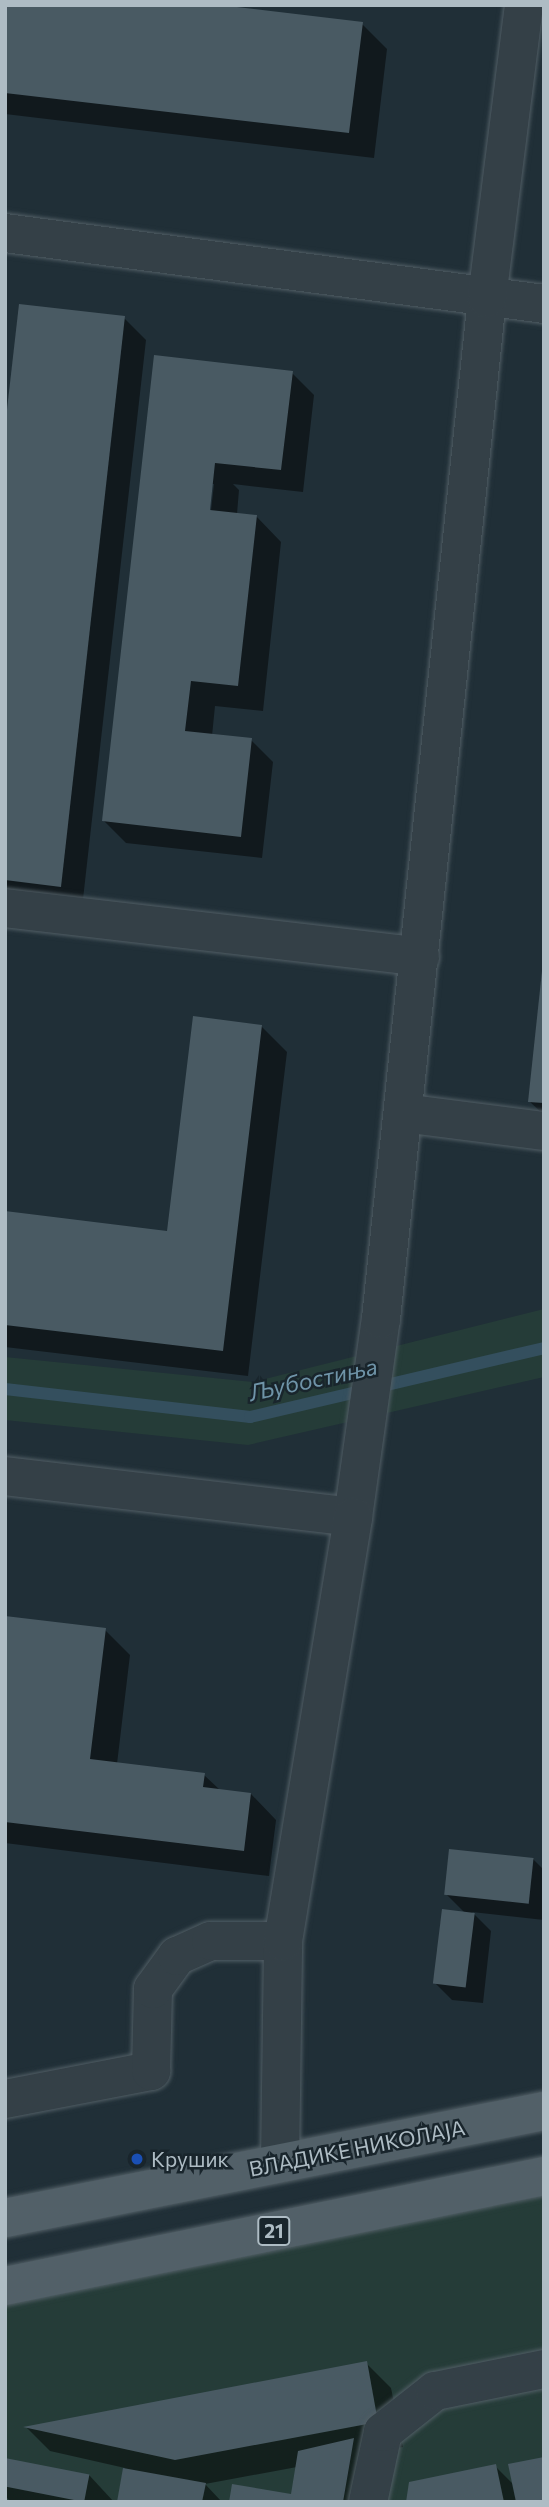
<!DOCTYPE html>
<html>
<head>
<meta charset="utf-8">
<style>
	body { margin:0 }
	#map { position:relative; width:549px; height:2507px; overflow:hidden; background:#202f37; font-family:Commissioner,sans-serif }
	div>[style] { position:absolute }
	.green>* { inset:0; background:#253c38 }
	.shadow>* { inset:0; background:#0007 }
	.stream>* { height:12px; margin:-6px; padding:0 6px; transform-origin:6px; border-radius:6px; background:#344f5e }
	.building>* { inset:0; background:#495a63; transform-origin:0 0 }
	.roads { filter:drop-shadow(0 0 2px #515e65) drop-shadow(0 0 2px #515e65) }
	.minor>* { height:38px; margin:-19px; padding:0 19px; transform-origin:19px; border-radius:19px; background:#344047 }
	.major>* { height:38px; margin:-19px; padding:0 19px; transform-origin:19px; border-radius:19px; background:#526068 }
	.dots>* { width:19px; height:19px; translate:-50% -50%; box-sizing:border-box; border:4px solid #19252c; border-radius:50% }
	span { translate:-50% -50%; white-space:nowrap; text-align:center; line-height:1.15; -webkit-text-stroke:5px #19252c; paint-order:stroke }
	.shield-label span { padding:2px 5px; background:#19252c; border:2px solid; border-radius:5px; -webkit-text-stroke-width:0 }
	.shield-label { font-size:19px; color:#aebcc4; font-weight:700 }
	.street-label { font-size:21px; color:#aebcc4 }
	.poi-label { font-size:21px; color:#aebcc4 }
	.left { translate:0 -50%; text-align:left }
	.water-label { font-size:23px; color:#6f94a8; font-style:italic }
	.frame { position:absolute; inset:0; border:7px solid #aebcc4; pointer-events:none }
</style>
</head>
<body>
<div id="map">
	<div class="green">
		<i style="clip-path:polygon(544px 1309px,544px 1377px,248px 1445px,5px 1420px,5px 1357px,253px 1382px)"></i>
		<i style="clip-path:polygon(544px 2176px,544px 2502px,5px 2502px,5px 2279px)"></i>
	</div>
	<div class="shadow">
		<i style="clip-path:polygon(5px 5px,362px 24px,387px 49px,374px 158px,5px 114px)"></i>
		<i style="clip-path:polygon(124px 318px,146px 340px,82px 908px,5px 899px,5px 443px)"></i>
		<i style="clip-path:polygon(evenodd,155px 357px,292px 373px,314px 395px,303px 492px,233px 484px,239px 490px,237px 514px,256px 516px,281px 542px,263px 711px,215px 706px,212px 736px,251px 740px,273px 762px,262px 858px,126px 843px,104px 821px,155px 357px,211px 484px,214px 484px,210px 519px,207px 518px,211px 484px)"></i>
		<i style="clip-path:polygon(544px 970px,544px 1115px,529px 1101px)"></i>
		<i style="clip-path:polygon(261px 1026px,287px 1052px,248px 1376px,5px 1347px,5px 1213px,168px 1233px)"></i>
		<i style="clip-path:polygon(5px 1618px,105px 1630px,130px 1655px,117px 1764px,204px 1775px,220px 1790px,251px 1794px,276px 1820px,269px 1876px,5px 1843px)"></i>
		<i style="clip-path:polygon(533px 1859px,544px 1870px,544px 1920px,472px 1912px,491px 1931px,483px 2003px,452px 2000px,436px 1984px,465px 1913px,446px 1894px)"></i>
		<i style="clip-path:polygon(366px 2363px,391px 2388px,403px 2447px,367px 2453px,372px 2502px,231px 2502px,292px 2496px,297px 2467px,205px 2484px,222px 2502px,119px 2502px,125px 2468px,50px 2451px,27px 2428px)"></i>
		<i style="clip-path:polygon(5px 2460px,89px 2475px,114px 2502px,11px 2502px,5px 2496px)"></i>
		<i style="clip-path:polygon(495px 2466px,514px 2485px,544px 2502px,408px 2502px)"></i>
	</div>
	<div class="stream">
		<i style="left:5px;top:1389px;width:247px;rotate:6.5deg"></i>
		<i style="left:250px;top:1417px;width:302px;rotate:-13.2deg"></i>
	</div>
	<div class="building">
		<i style="clip-path:polygon(5px 5px,220px 5px,363px 22px,349px 133px,5px 93px)"></i>
		<i style="clip-path:polygon(19px 304px,125px 316px,61px 887px,5px 880px,5px 427px)"></i>
		<i style="clip-path:polygon(154px 355px,293px 371px,281px 470px,215px 463px,210px 510px,257px 515px,238px 686px,191px 681px,185px 731px,252px 738px,241px 837px,102px 821px)"></i>
		<i style="clip-path:polygon(542px 971px,544px 971px,544px 1103px,528px 1102px)"></i>
		<i style="clip-path:polygon(193px 1016px,262px 1025px,223px 1351px,5px 1325px,5px 1211px,167px 1231px)"></i>
		<i style="clip-path:polygon(5px 1616px,106px 1628px,90px 1759px,205px 1773px,203px 1787px,251px 1793px,244px 1851px,5px 1822px)"></i>
		<i style="left:449px;top:1849px;width:85px;height:46px;rotate:6deg"></i>
		<i style="left:442px;top:1909px;width:33px;height:75px;rotate:7deg"></i>
		<i style="clip-path:polygon(367px 2361px,378px 2422px,175px 2460px,23px 2427px)"></i>
		<i style="clip-path:polygon(354px 2438px,343px 2502px,229px 2502px,232px 2484px,291px 2494px,298px 2451px)"></i>
		<i style="clip-path:polygon(544px 2457px,544px 2502px,516px 2502px,508px 2464px)"></i>
		<i style="left:5px;top:2458px;width:86px;height:28px;rotate:11deg"></i>
		<i style="clip-path:polygon(496px 2464px,504px 2502px,406px 2502px,409px 2482px)"></i>
		<i style="clip-path:polygon(123px 2468px,206px 2483px,202px 2502px,117px 2502px)"></i>
	</div>
	<div class="roads">
		<div class="minor">
			<i style="left:5px;top:233px;width:544px;rotate:7.5deg"></i>
			<i style="left:5px;top:908px;width:418px;rotate:6.7deg"></i>
			<i style="left:403px;top:1113px;width:142px;rotate:7.3deg"></i>
			<i style="left:5px;top:1476px;width:350px;rotate:6.7deg"></i>
			<i style="left:353px;top:1517px;width:200px;rotate:-82deg"></i>
			<i style="left:381px;top:1319px;width:1026px;rotate:-84.07deg"></i>
			<i style="left:487px;top:298px;width:295px;rotate:-82.8deg"></i>
			<i style="left:5px;top:2099px;width:149px;rotate:-10.9deg"></i>
			<i style="left:151px;top:2071px;width:82px;rotate:-88.6deg"></i>
			<i style="left:153px;top:1989px;width:41px;rotate:-54deg"></i>
			<i style="left:177px;top:1956px;width:37px;rotate:-24deg"></i>
			<i style="left:211px;top:1941px;width:72px"></i>
			<i style="left:280px;top:2163px;width:222px;rotate:-89.2deg"></i>
			<i style="left:283px;top:1941px;width:430px;rotate:-80.6deg"></i>
			<i style="left:368px;top:2502px;width:72px;rotate:-77.9deg"></i>
			<i style="left:383px;top:2432px;width:66px;rotate:-38.3deg"></i>
			<i style="left:435px;top:2391px;width:111px;rotate:-11.4deg"></i>
		</div>
		<div class="major">
			<i style="left:5px;top:2218px;width:550px;rotate:-11.23deg"></i>
			<i style="left:5px;top:2286px;width:550px;rotate:-11.53deg"></i>
		</div>
	</div>
	<div class="dots">
		<i style="left:137px;top:2159px;background:#1a4fb4"></i>
	</div>
	<div class="shield-label">
		<span style="left:274px;top:2231px">21</span>
	</div>
	<div class="street-label">
		<span style="left:357px;top:2148px;rotate:-11deg">ВЛАДИКЕ НИКОЛАЈА</span>
	</div>
	<div class="poi-label">
		<span class="left" style="left:151px;top:2159px">Крушик</span>
	</div>
	<div class="water-label">
		<span style="left:313px;top:1379px;rotate:-12deg">Љубостиња</span>
	</div>
	<div class="frame"></div>
</div>
</body>
</html>
